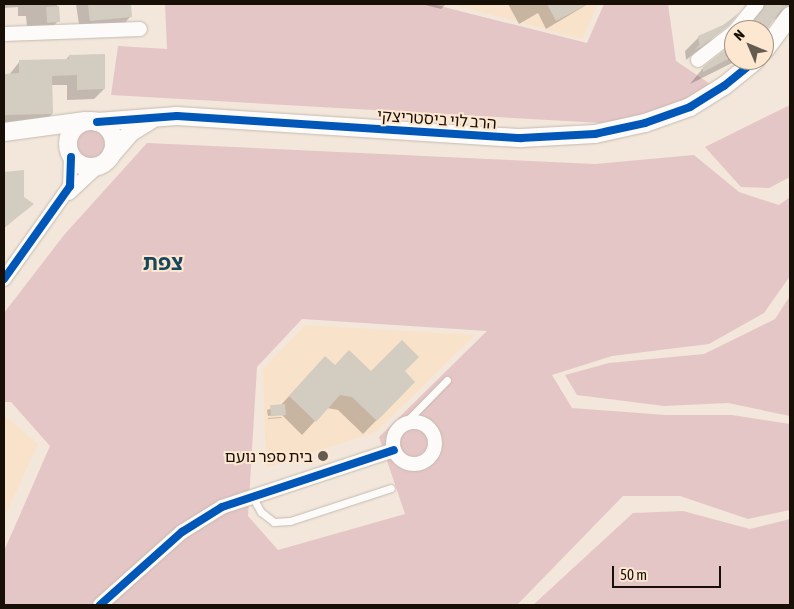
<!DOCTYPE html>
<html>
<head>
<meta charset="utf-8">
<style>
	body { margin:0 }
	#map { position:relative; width:794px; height:609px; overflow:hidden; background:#f3e7db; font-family:"Asap Condensed","Noto Sans Hebrew",sans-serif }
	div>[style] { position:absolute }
	.built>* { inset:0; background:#f9e2ca }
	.green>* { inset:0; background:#e5c6c6 }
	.round { border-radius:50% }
	.shadow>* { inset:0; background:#0003 }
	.building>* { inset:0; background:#d3ccc0; transform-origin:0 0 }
	.roads { filter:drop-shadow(0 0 1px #c4bab0) drop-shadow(0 0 1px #c4bab0) }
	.service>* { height:7px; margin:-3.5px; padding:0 3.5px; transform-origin:3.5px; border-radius:3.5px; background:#fdfbfa }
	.minor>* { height:14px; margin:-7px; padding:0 7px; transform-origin:7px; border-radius:7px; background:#fdfbfa }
	.minor>.ring { margin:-7px; padding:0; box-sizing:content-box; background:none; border:14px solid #fdfbfa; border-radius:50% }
	.tertiary>* { height:18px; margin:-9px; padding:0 9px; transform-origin:9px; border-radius:9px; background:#fdfbfa }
	.tertiary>.ring { margin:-9px; padding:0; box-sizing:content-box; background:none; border:18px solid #fdfbfa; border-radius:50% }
	.cycleway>* { height:8px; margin:-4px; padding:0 4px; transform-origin:4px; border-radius:4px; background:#0057b8 }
	.dots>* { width:14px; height:14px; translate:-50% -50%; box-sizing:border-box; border:2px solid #fde7d1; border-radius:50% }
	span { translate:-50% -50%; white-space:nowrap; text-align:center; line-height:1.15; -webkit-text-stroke:4px #fde7d1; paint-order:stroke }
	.street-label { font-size:16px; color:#181006 }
	.poi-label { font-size:16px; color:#181006 }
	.right { translate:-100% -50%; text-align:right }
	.district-label { font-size:21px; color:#18475b; font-weight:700 }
	.frame { position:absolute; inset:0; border:5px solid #181006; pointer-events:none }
	.north { position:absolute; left:724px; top:20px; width:50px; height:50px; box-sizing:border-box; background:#fde7d1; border:1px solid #a19180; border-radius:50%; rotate:315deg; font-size:14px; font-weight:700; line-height:20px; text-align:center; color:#181006 }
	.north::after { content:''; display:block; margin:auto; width:18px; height:22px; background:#655b51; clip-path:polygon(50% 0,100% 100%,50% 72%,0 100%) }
	.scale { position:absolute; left:612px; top:566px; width:109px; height:22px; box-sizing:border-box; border:2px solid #181006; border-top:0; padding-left:6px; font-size:15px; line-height:18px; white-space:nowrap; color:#181006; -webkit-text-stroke:4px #fde7d1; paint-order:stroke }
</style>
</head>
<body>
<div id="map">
	<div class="built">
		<i style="clip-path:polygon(451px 4px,598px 4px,582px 39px)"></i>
		<i style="clip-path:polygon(305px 325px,475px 335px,376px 432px,266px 468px,263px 369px)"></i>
		<i style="clip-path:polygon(4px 415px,38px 444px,4px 518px)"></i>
	</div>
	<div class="green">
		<i style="clip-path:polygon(165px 4px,432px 4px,587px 43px,604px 4px,668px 4px,676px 61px,725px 94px,619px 124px,111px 95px,118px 46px,167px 49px)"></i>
		<i style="clip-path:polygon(790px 105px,790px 177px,769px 188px,741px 187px,705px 147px)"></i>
		<i class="round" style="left:76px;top:129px;width:30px;height:30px"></i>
		<i style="clip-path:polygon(evenodd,147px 143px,595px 164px,694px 155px,739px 192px,779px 205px,790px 197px,790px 276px,764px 313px,709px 344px,612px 356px,552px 375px,572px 408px,666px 415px,732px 415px,790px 424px,790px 510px,748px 519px,680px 496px,623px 496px,517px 605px,4px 605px,4px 551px,50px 446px,11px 402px,4px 402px,4px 313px,64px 235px,147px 143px,302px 319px,487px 331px,379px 437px,405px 514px,278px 550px,248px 516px,257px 367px,302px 319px)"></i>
		<i style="clip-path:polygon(790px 296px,790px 416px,728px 403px,664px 406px,577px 395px,565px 375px,609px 363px,704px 354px,775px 319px)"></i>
		<i style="clip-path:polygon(683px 511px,750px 529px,790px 519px,790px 605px,533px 605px,633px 513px)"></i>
	</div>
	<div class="shadow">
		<i style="clip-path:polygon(4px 4px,57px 4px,58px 21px,48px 32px,27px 27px,26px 16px,18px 16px,18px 7px,4px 8px)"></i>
		<i style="clip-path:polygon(76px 4px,130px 4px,131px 16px,121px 27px,80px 31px)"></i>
		<i style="clip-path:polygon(421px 4px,446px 4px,441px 9px)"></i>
		<i style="clip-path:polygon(508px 4px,588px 4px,546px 29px,538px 13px,519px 24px)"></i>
		<i style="clip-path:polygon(749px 4px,790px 4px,790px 8px,772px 21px,764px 31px,746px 30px,751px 24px)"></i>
		<i style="clip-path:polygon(723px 28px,694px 50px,714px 38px,686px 60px,685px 51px,699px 37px)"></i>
		<i style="clip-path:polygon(734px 44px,734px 60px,738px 60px,690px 84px,703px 68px)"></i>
		<i style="clip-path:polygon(69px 56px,104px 89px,94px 99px,67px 100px,67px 85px,51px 85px,52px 114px,42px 124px,4px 125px,4px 75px,9px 75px,20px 61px,65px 61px)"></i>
		<i style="clip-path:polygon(22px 171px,23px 197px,32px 204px,4px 228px,4px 173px)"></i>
		<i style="clip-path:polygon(335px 367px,371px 373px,403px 371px,414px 382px,363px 434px,338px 410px,327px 408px,302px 435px,281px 414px,268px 416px,267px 410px,280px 406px,312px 371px)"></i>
		<i style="clip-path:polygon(282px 417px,281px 418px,268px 419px,268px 418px)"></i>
	</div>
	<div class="building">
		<i style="clip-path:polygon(99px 4px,131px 4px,132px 17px,90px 21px,88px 5px)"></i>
		<i style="clip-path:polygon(547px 4px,588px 4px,556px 21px)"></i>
		<i style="clip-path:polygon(766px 4px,790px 6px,781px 10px,764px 33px,764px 30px,747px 30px)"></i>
		<i style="left:59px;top:6px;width:16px;height:13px;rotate:86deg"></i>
		<i style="clip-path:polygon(739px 13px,729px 25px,700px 48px,698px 36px,723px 25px)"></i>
		<i style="clip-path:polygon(734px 43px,734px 56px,703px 72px,703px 67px)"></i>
		<i style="clip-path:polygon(105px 54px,105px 89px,77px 90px,77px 75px,52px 76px,53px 114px,4px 115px,4px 74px,19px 73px,19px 60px,69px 59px,69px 55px)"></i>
		<i style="clip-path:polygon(24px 170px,24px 197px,34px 204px,4px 228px,4px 172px)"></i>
		<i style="clip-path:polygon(402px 340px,419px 357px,405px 371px,415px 382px,377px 421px,352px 397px,340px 395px,316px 422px,289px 396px,325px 356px,335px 365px,349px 350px,371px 371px)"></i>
		<i style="left:285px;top:404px;width:11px;height:15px;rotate:85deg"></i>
	</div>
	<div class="roads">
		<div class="service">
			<i style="left:398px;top:430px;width:70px;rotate:-45.6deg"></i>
			<i style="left:252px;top:496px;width:18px;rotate:61deg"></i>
			<i style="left:261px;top:512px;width:16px;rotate:38deg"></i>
			<i style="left:274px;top:522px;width:16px;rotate:-4deg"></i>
			<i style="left:290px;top:521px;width:106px;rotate:-18.1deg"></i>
		</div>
		<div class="minor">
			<i style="left:736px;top:30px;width:33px;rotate:-51deg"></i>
			<i style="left:4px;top:34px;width:136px;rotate:-2.1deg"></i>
			<i style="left:698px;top:60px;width:46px;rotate:-37.9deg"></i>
			<i style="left:69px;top:193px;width:40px;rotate:-43deg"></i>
			<i style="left:4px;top:279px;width:114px;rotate:-54.6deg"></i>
			<i style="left:70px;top:186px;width:29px;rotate:-88deg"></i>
			<i class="ring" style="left:393px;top:422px;width:28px;height:28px"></i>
			<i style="left:100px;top:605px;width:110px;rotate:-41.7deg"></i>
			<i style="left:182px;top:532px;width:47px;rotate:-32deg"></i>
			<i style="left:222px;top:507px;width:181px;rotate:-18.3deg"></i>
		</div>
		<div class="tertiary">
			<i style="left:764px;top:51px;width:44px;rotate:-53.4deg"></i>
			<i class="ring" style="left:68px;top:121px;width:28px;height:28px"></i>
			<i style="left:97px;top:122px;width:80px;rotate:-4.3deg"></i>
			<i style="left:177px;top:116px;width:345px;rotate:3.7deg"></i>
			<i style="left:521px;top:138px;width:74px;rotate:-3.1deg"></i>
			<i style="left:595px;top:134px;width:51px;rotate:-12.4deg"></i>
			<i style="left:645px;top:123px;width:48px;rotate:-19.6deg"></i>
			<i style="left:690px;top:107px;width:40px;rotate:-32deg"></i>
			<i style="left:724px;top:86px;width:41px;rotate:-39.1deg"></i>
			<i style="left:4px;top:132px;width:82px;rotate:-7.7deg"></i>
			<i style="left:111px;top:155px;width:30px;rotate:-49deg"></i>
			<i style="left:131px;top:132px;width:23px;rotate:-31deg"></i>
		</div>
	</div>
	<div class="cycleway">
		<i style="left:97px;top:122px;width:80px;rotate:-4.3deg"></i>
		<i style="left:177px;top:116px;width:345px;rotate:3.7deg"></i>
		<i style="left:521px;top:138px;width:74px;rotate:-3.1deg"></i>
		<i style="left:595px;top:134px;width:51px;rotate:-12.4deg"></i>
		<i style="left:645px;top:123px;width:48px;rotate:-19.6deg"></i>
		<i style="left:690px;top:107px;width:40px;rotate:-32deg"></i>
		<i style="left:724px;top:86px;width:41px;rotate:-39.1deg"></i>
		<i style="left:4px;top:279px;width:114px;rotate:-54.6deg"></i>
		<i style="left:70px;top:186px;width:29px;rotate:-88deg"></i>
		<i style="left:100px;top:605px;width:110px;rotate:-41.7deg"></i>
		<i style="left:182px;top:532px;width:47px;rotate:-32deg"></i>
		<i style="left:222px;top:507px;width:181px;rotate:-18.3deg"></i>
	</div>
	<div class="dots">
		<i style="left:323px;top:456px;background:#655b51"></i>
	</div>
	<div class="street-label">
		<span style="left:437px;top:119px;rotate:4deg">הרב לוי ביסטריצקי</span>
	</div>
	<div class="poi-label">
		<span class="right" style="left:313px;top:456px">בית ספר נועם</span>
	</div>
	<div class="district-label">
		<span style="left:163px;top:262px">צפת</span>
	</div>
	<div class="frame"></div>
	<div class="north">N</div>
	<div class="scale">50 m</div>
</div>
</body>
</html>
